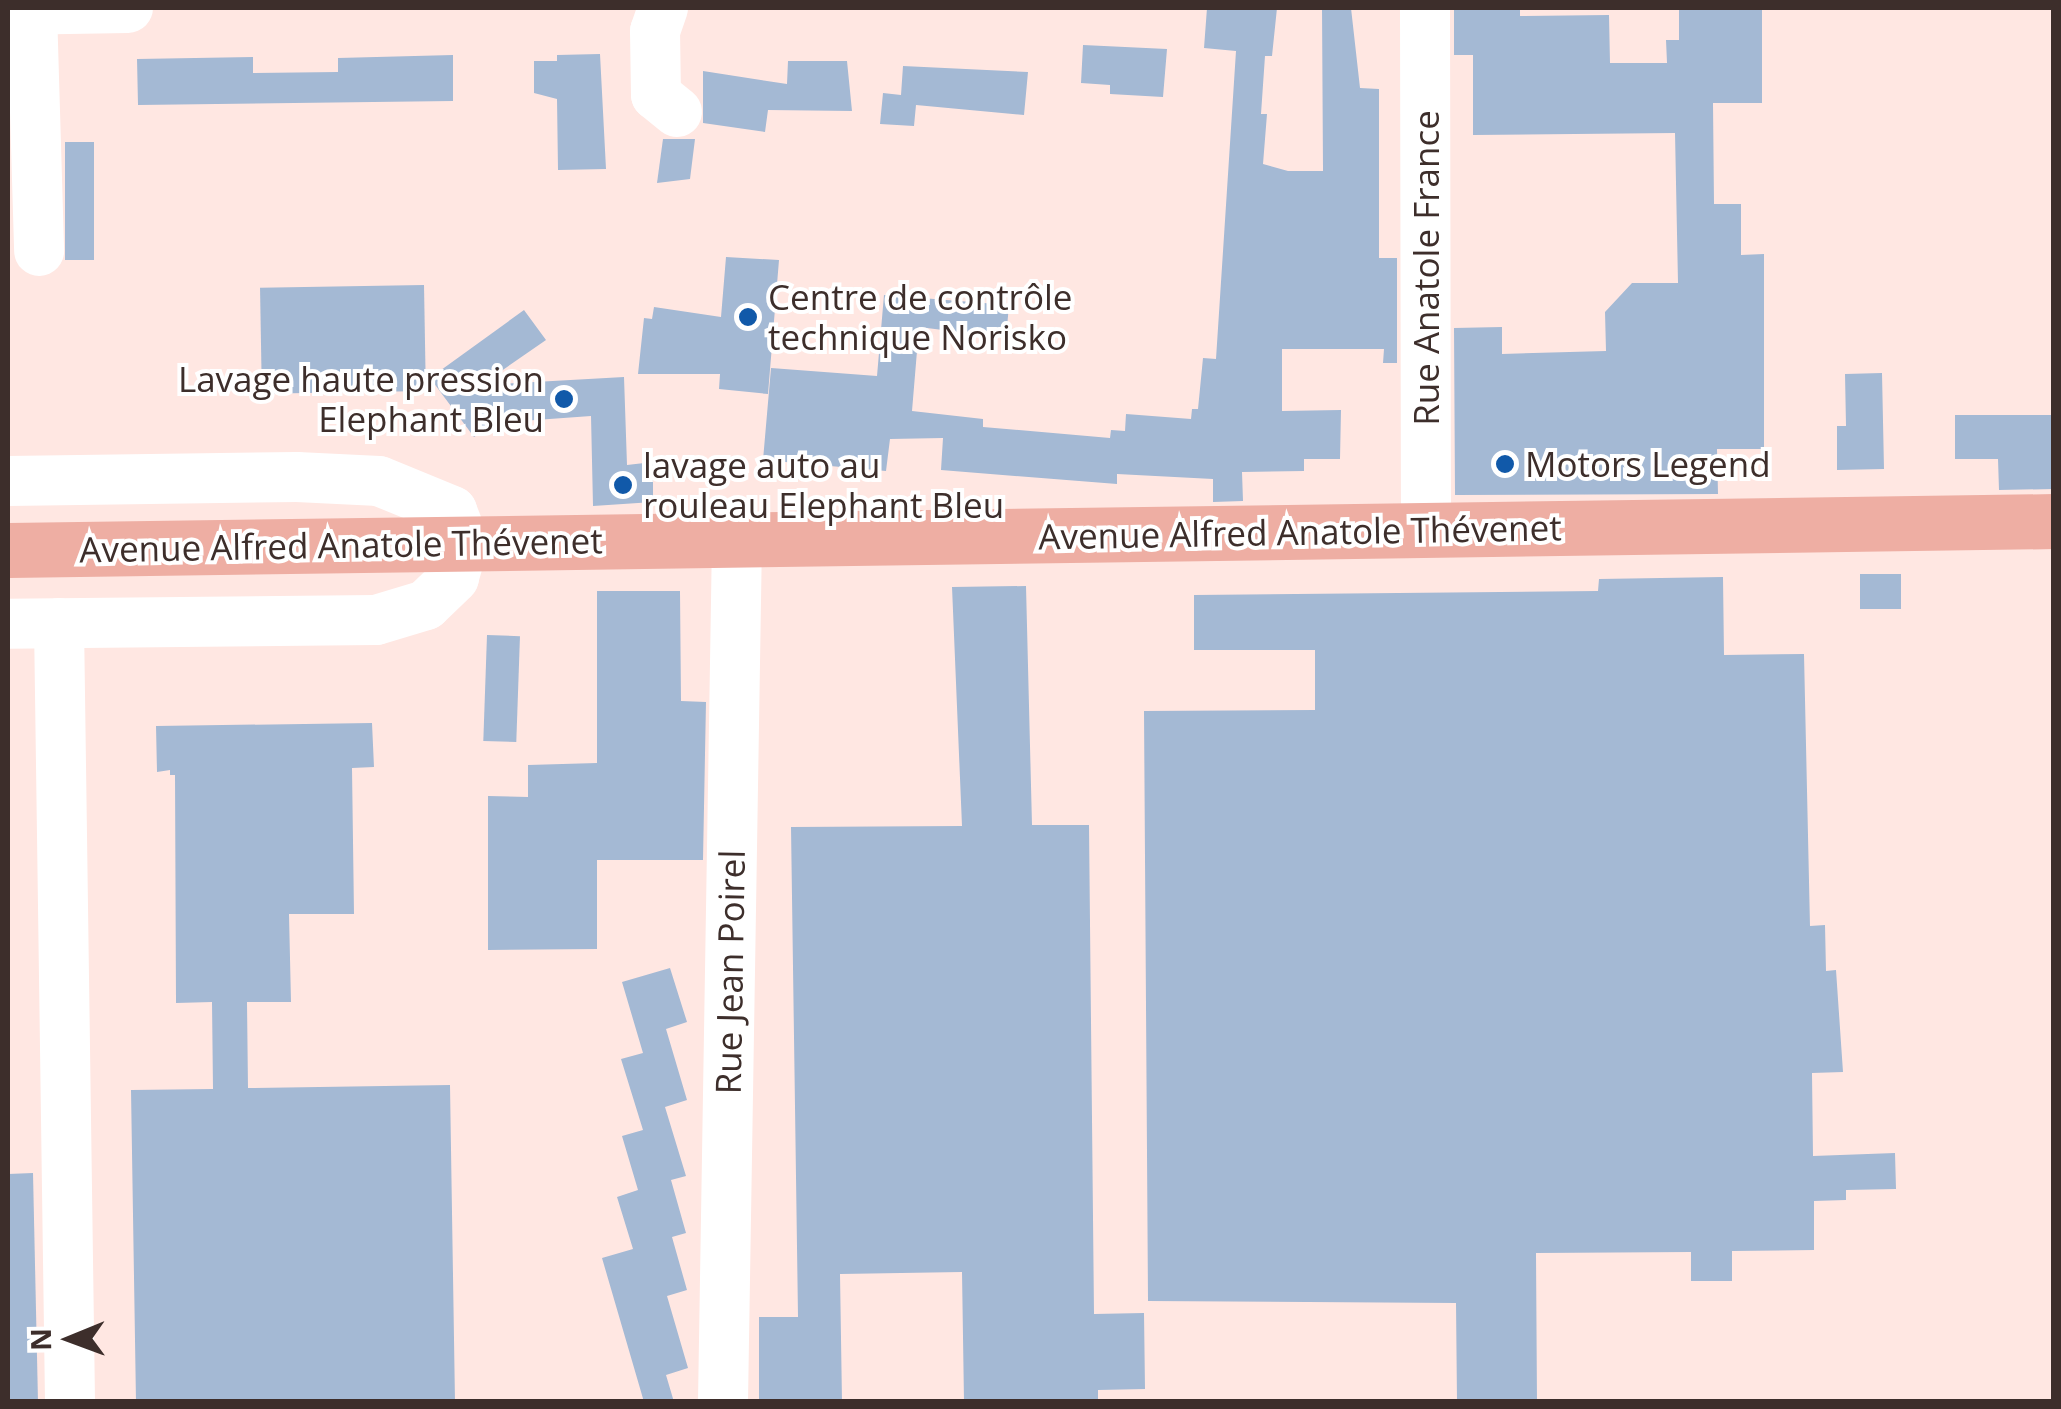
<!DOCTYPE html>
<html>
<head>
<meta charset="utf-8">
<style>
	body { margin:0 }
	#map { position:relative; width:2061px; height:1409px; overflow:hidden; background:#ffe7e2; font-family:"Open Sans",sans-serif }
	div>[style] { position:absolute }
	.building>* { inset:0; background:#a4b9d4; transform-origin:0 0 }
	.minor>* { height:50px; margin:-25px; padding:0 25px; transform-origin:25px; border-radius:25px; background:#fff }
	.major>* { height:55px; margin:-27.5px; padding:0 27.5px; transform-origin:27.5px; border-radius:27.5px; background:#eeaea3 }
	.dots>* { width:28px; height:28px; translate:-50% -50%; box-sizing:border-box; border:5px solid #fff; border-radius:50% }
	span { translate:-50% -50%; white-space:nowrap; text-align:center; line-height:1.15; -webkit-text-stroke:8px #fff; paint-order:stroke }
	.street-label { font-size:35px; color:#3d2e2b }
	.poi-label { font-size:35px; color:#3d2e2b }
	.left { translate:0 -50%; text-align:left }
	.right { translate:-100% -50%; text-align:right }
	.frame { position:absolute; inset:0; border:10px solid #3d2e2b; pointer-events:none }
	.north { position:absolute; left:20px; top:1289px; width:100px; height:100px; -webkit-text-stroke:8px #fff; paint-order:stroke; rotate:269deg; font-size:28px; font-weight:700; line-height:40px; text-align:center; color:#3d2e2b }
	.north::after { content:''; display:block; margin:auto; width:35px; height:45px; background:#3d2e2b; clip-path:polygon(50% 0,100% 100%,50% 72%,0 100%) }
</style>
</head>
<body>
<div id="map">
	<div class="building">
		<i style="clip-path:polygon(1207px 8px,1277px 8px,1272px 56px,1265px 56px,1261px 114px,1267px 114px,1263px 164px,1288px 171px,1323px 171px,1322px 8px,1351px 8px,1360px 88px,1379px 89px,1379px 258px,1397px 258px,1397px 363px,1383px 363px,1384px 349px,1282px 349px,1282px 411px,1341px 410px,1340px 459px,1304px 459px,1304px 471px,1242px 472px,1243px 501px,1213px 502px,1213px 479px,1117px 474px,1117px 484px,941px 470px,943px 438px,890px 439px,886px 471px,763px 460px,771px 368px,877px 376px,884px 295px,1009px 305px,1006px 338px,919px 327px,912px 411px,983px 419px,983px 427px,1110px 438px,1111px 430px,1125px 431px,1126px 414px,1191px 419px,1192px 409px,1198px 409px,1203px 358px,1216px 359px,1236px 51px,1204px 48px)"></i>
		<i style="clip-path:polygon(1454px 8px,1520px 8px,1520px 16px,1609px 15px,1610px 63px,1667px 63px,1666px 40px,1679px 40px,1679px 8px,1762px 8px,1762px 103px,1713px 103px,1714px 204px,1741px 204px,1741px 255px,1764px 254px,1764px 449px,1717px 449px,1718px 494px,1455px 495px,1454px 328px,1502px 327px,1502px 354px,1606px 351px,1605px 312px,1632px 283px,1678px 283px,1675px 133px,1473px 135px,1473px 55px,1454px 55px)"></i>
		<i style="clip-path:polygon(1083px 45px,1167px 49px,1163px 97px,1110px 94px,1110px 85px,1081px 83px)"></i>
		<i style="clip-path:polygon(600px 54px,606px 169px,558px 170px,557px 99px,534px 93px,534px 61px,557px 61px,557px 55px)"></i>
		<i style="clip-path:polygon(453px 55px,453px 101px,138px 105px,137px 59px,253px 57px,253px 73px,338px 72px,338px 58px)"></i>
		<i style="clip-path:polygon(788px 61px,847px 61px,852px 111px,768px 110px,765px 132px,703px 123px,703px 71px,787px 84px)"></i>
		<i style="clip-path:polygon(903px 66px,1028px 72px,1024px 115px,916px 105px,914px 126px,880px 124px,883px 93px,901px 95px)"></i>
		<i style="clip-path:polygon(663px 139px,695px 139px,690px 179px,657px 183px)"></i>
		<i style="left:94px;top:142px;width:118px;height:29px;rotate:90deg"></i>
		<i style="clip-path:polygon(726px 257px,779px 260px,768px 394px,719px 389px,720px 374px,638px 374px,644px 318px,652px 319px,654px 307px,721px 317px)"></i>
		<i style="left:424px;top:285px;width:106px;height:164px;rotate:89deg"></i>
		<i style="clip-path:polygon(524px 310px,546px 340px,481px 385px,624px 377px,627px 465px,653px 462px,653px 502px,593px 506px,591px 416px,495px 423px,474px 437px,430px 378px)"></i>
		<i style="clip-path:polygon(1882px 373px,1884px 469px,1837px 470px,1837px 426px,1846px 426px,1845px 374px)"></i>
		<i style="clip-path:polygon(1955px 415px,2054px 415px,2054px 489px,1999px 490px,1998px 459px,1955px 459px)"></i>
		<i style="left:1860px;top:574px;width:41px;height:35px"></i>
		<i style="clip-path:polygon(1723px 577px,1724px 655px,1804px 654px,1810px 926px,1825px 925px,1826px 971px,1836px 970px,1843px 1072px,1812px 1073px,1813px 1156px,1895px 1153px,1896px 1189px,1846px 1190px,1846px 1200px,1814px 1201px,1814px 1250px,1732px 1251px,1732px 1281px,1691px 1281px,1691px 1252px,1536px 1253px,1537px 1402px,1457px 1402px,1456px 1303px,1148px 1301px,1144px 711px,1315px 710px,1315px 650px,1194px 650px,1194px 595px,1598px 591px,1599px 579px)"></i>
		<i style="clip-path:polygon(1026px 586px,1032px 825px,1089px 825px,1094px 1314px,1144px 1313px,1145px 1389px,1098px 1390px,1098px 1402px,964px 1402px,962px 1272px,840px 1274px,842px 1402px,759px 1402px,759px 1317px,798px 1317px,791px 827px,962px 826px,952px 587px)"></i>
		<i style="clip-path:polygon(597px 591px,680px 591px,681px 701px,706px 702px,703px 860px,597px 860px,597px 949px,488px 950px,488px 796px,528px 797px,528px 765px,597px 763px)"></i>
		<i style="left:487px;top:635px;width:33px;height:106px;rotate:2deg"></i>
		<i style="clip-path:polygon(372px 723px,374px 767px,352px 768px,354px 914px,289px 914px,291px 1002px,247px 1002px,248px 1088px,450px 1085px,455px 1402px,136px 1402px,131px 1090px,213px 1089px,212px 1002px,176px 1003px,175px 775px,170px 775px,170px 770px,157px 772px,156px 726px)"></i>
		<i style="clip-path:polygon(670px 968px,687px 1022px,666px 1029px,687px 1100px,665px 1107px,686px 1176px,671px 1180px,686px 1233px,672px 1237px,687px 1290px,667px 1296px,688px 1368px,666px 1375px,674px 1402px,644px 1402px,602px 1258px,633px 1249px,617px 1197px,638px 1190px,622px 1136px,643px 1130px,621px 1059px,643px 1053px,622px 982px)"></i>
		<i style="clip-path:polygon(33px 1173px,38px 1402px,8px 1402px,8px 1174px)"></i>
	</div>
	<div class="minor">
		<i style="left:663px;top:8px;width:24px;rotate:109deg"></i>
		<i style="left:655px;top:31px;width:64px;rotate:89.1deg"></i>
		<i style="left:656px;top:95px;width:27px;rotate:39deg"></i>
		<i style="left:1425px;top:8px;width:521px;rotate:89.89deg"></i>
		<i style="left:8px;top:10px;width:120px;rotate:-1deg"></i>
		<i style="left:32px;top:10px;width:241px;rotate:88.3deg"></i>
		<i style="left:8px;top:481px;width:289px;rotate:-0.8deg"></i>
		<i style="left:297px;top:477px;width:82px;rotate:2.8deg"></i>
		<i style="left:379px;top:481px;width:79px;rotate:22.3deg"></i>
		<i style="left:452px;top:511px;width:33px;rotate:69deg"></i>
		<i style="left:464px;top:542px;width:37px;rotate:106deg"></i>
		<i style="left:454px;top:578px;width:39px;rotate:136deg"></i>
		<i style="left:426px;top:605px;width:52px;rotate:163.3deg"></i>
		<i style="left:376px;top:620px;width:368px;rotate:179.4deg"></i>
		<i style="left:59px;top:623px;width:779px;rotate:89.19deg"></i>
		<i style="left:723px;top:1402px;width:860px;rotate:-89.07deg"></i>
	</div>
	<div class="major">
		<i style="left:8px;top:550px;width:2046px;rotate:-0.81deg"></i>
	</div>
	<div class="dots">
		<i style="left:748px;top:317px;background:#1159a9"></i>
		<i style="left:564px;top:399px;background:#1159a9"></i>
		<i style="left:1505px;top:464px;background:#1159a9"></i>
		<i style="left:623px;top:485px;background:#1159a9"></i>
	</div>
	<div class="street-label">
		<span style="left:1426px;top:268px;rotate:-90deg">Rue Anatole France</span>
		<span style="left:1300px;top:532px;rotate:-1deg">Avenue Alfred Anatole Thévenet</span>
		<span style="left:341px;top:545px;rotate:-1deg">Avenue Alfred Anatole Thévenet</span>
		<span style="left:730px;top:972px;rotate:-89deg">Rue Jean Poirel</span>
	</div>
	<div class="poi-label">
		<span class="left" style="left:768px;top:317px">Centre de contrôle<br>technique Norisko</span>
		<span class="right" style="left:544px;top:399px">Lavage haute pression<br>Elephant Bleu</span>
		<span class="left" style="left:1525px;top:464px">Motors Legend</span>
		<span class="left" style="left:643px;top:485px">lavage auto au<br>rouleau Elephant Bleu</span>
	</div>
	<div class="frame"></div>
	<div class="north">N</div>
</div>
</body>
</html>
